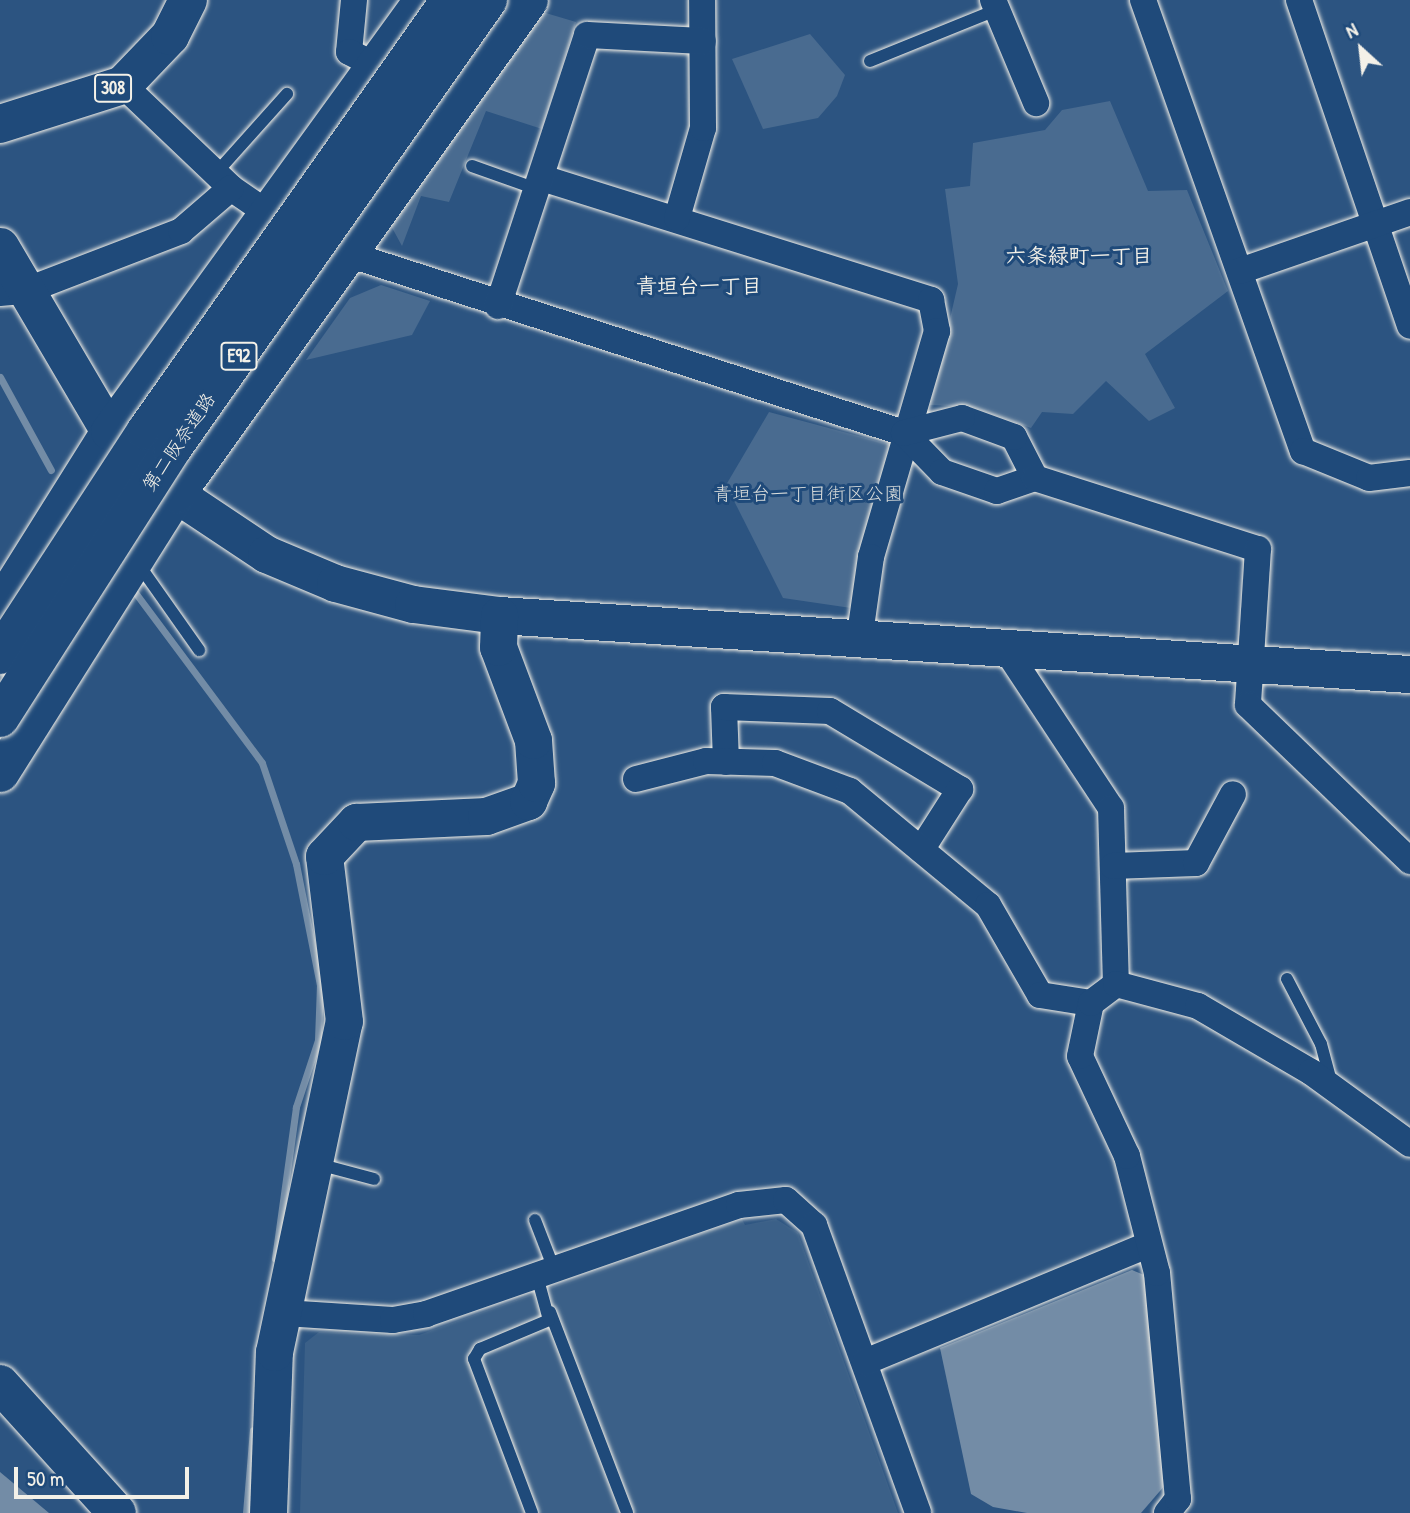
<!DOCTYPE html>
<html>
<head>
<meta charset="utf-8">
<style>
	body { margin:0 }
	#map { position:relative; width:1410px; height:1513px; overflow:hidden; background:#2c5481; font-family:"Patrick Hand","Klee One",sans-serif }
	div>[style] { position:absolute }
	.built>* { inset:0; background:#3b6088 }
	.green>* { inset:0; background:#496b90 }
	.water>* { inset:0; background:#738ca6 }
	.stream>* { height:7px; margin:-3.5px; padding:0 3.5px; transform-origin:3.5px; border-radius:3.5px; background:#738ca6 }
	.roads { filter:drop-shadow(0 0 2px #f4f1e8) drop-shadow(0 0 2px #f4f1e8) }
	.lane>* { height:12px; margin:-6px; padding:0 6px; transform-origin:6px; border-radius:6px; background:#1f4a7a }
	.street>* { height:26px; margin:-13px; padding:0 13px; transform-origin:13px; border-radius:13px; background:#1f4a7a }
	.secondary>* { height:37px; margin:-18.5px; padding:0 18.5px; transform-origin:18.5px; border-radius:18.5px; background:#1f4a7a }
	.primary>* { height:38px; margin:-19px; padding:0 19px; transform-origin:19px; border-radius:19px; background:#1f4a7a }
	.highway>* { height:38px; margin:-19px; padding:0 19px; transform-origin:19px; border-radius:19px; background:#1f4a7a }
	.bridges { filter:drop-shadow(0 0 2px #f4f1e8) drop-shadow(0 0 2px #f4f1e8) }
	.highway-bridge>* { height:38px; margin:-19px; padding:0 19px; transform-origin:19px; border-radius:19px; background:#1f4a7a }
	span { translate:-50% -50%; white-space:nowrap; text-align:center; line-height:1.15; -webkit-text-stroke:6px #1f4a7a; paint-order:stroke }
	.shield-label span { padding:2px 5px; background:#1f4a7a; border:2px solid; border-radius:5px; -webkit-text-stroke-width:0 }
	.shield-label { font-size:18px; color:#f4f1e8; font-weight:700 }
	.street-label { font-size:19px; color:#f4f1e8 }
	.park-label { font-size:19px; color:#dadddb }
	.neighbourhood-label { font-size:21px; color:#f4f1e8; font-weight:700 }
	.north { position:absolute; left:1326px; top:14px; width:70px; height:70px; -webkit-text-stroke:5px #1f4a7a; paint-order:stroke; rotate:333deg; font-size:19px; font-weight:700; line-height:28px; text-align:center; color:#f4f1e8 }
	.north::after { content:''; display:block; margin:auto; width:24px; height:32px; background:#f4f1e8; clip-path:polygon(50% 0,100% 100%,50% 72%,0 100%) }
	.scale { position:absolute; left:14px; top:1467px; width:175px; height:32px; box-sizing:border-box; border:4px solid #f4f1e8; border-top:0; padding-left:9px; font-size:21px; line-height:24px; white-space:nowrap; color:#f4f1e8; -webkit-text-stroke:5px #1f4a7a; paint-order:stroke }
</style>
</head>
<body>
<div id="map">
	<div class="built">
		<i style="clip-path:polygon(742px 1219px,745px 1225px,776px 1219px,798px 1233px,898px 1513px,300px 1513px,305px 1343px,319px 1332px,419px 1335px)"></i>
	</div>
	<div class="green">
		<i style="clip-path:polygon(539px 11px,576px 22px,542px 129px,486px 111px,449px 202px,421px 196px,402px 246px,390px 224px)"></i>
		<i style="clip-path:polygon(810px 34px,845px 75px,837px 96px,818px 118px,763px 129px,732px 59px)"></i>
		<i style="clip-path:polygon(1110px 101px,1148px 191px,1187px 190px,1228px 291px,1145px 354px,1175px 408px,1149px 421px,1106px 381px,1073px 414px,1042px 412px,1031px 428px,973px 407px,930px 405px,958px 284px,945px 189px,970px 186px,973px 143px,1045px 130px,1062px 110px)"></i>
		<i style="clip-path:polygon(381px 285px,430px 301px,412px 335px,306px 360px,350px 298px)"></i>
		<i style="clip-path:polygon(769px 412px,892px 445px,851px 608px,783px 598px,726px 485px)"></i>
	</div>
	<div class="water">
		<i style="clip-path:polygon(1132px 1270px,1144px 1275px,1166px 1484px,1141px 1513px,1027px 1513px,993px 1507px,971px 1494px,940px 1348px)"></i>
		<i style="clip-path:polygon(0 1472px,49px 1513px,0 1513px)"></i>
	</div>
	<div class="stream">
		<i style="left:0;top:377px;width:106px;rotate:61.3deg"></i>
		<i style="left:134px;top:591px;width:214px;rotate:53.3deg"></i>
		<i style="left:262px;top:763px;width:107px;rotate:71.4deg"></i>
		<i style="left:296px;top:864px;width:123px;rotate:78.8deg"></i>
		<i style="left:320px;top:985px;width:55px;rotate:92.1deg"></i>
		<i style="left:318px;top:1040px;width:71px;rotate:108.2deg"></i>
		<i style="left:296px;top:1107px;width:153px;rotate:97.9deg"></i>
		<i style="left:246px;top:1513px;width:83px;rotate:-85.2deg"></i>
	</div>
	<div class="roads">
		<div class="lane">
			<i style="left:870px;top:61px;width:134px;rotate:-22deg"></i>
			<i style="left:472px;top:166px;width:69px;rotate:19.5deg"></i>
			<i style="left:217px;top:172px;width:105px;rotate:-48.1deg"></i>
			<i style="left:137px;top:562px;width:108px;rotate:54.8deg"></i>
			<i style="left:1287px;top:979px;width:73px;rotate:62.4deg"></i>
			<i style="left:1321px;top:1044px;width:38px;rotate:75deg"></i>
			<i style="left:318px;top:1164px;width:58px;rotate:15deg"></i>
			<i style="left:535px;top:1220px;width:53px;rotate:68.8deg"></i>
			<i style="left:550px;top:1312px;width:215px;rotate:69deg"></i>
			<i style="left:532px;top:1513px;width:165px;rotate:-110.6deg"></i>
			<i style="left:474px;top:1359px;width:12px;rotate:-59deg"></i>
			<i style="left:480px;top:1349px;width:75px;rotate:-22.8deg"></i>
			<i style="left:549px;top:1320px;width:46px;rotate:-105.3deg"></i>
		</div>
		<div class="street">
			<i style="left:354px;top:0;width:52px;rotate:95.5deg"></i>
			<i style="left:349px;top:52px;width:30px;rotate:27deg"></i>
			<i style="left:993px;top:0;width:112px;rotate:67.3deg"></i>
			<i style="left:1143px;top:0;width:479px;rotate:70.5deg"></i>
			<i style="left:1303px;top:451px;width:71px;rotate:22.2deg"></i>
			<i style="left:1369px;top:478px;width:41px;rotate:-7deg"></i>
			<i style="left:1299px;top:0;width:344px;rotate:71.2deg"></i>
			<i style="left:123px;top:85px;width:149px;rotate:43.6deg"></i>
			<i style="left:231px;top:188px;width:62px;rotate:34.5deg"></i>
			<i style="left:542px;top:178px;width:408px;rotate:17.4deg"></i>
			<i style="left:931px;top:300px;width:32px;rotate:79deg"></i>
			<i style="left:937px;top:331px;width:235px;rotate:106.3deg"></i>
			<i style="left:871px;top:557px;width:85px;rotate:98.1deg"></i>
			<i style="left:677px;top:218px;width:94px;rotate:-73.9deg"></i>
			<i style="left:703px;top:128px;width:128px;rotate:-90.4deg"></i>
			<i style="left:332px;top:249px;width:601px;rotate:17.83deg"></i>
			<i style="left:904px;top:433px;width:54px;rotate:45.7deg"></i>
			<i style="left:942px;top:472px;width:58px;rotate:19.1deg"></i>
			<i style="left:997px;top:491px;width:40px;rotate:-18.9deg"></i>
			<i style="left:1035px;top:478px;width:46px;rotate:-117.1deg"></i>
			<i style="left:1014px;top:437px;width:55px;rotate:-159.9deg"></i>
			<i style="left:962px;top:418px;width:60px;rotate:165.5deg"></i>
			<i style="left:1240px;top:271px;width:180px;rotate:-19.1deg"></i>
			<i style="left:0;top:293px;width:25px;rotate:-5deg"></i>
			<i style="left:25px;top:291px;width:167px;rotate:-21deg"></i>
			<i style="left:181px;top:231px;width:66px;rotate:-40.7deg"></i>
			<i style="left:498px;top:306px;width:285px;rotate:-71.8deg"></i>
			<i style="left:587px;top:35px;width:116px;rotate:3deg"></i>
			<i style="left:1035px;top:478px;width:234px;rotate:17.7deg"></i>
			<i style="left:1258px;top:549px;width:156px;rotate:93.7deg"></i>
			<i style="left:1248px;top:705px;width:225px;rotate:43.9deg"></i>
			<i style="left:1007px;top:651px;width:188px;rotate:56.5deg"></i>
			<i style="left:1111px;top:808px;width:176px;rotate:88.4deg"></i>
			<i style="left:726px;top:762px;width:55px;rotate:-92.1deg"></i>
			<i style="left:724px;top:707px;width:106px;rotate:2.2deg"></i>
			<i style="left:830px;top:711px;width:152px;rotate:31deg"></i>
			<i style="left:960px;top:789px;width:72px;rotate:122.6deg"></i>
			<i style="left:636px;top:779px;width:72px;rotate:-14.4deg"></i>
			<i style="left:706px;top:761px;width:69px;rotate:1.7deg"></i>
			<i style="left:775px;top:763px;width:80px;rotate:20.5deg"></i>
			<i style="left:850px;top:791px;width:179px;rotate:39.6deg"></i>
			<i style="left:988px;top:905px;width:104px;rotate:60deg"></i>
			<i style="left:1040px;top:995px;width:52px;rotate:8.9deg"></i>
			<i style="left:1113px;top:866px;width:83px;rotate:-2.1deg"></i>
			<i style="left:1196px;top:863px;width:78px;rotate:-61.8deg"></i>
			<i style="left:284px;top:1313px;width:109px;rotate:3.7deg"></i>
			<i style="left:393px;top:1320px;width:34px;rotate:-10deg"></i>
			<i style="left:426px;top:1314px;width:331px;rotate:-19.2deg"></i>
			<i style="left:739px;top:1205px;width:47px;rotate:-6.1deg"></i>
			<i style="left:786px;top:1200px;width:38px;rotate:42deg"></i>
			<i style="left:814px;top:1225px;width:306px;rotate:70.1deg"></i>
			<i style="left:865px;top:1362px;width:306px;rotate:-22.5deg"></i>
			<i style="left:1167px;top:1513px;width:18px;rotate:-52deg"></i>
			<i style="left:1178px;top:1499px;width:227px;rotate:-95.3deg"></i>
			<i style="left:1157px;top:1273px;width:121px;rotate:-104.4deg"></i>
			<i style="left:1127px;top:1156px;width:110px;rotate:-115.2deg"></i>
			<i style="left:1080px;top:1056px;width:54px;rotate:-78.3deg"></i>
			<i style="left:1091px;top:1003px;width:31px;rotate:-37deg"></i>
			<i style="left:1116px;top:984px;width:85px;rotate:15deg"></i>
			<i style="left:1198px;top:1006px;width:131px;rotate:30.3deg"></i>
			<i style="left:1311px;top:1072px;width:122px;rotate:36deg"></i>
		</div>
		<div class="secondary">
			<i style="left:0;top:246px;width:215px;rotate:59.5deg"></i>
			<i style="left:109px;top:431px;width:92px;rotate:43.2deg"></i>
			<i style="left:176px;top:494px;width:108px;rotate:33.7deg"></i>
			<i style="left:266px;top:554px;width:75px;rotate:22.8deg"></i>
			<i style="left:335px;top:583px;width:81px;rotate:15.1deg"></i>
			<i style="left:413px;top:604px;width:87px;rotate:7.3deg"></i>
			<i style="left:499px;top:615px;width:913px;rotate:3.71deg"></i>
			<i style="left:0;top:605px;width:205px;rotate:-57.9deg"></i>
			<i style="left:109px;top:431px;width:533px;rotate:-54.01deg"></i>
			<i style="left:0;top:773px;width:330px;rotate:-57.8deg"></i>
			<i style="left:176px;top:494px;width:607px;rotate:-54.45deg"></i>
			<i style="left:268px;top:1513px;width:161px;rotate:-87.9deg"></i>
			<i style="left:274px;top:1352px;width:338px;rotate:-78.1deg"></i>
			<i style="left:344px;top:1021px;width:166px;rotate:-96.9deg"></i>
			<i style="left:324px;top:856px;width:47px;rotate:-46.7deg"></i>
			<i style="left:356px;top:822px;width:130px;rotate:-2.6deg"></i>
			<i style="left:486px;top:816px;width:45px;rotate:-19.7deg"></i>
			<i style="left:528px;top:801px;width:20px;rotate:-66deg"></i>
			<i style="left:536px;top:783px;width:43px;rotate:-94deg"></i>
			<i style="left:533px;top:740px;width:99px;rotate:-110.6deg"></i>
			<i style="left:498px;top:647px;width:32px;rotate:-88deg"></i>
		</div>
		<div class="primary">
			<i style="left:0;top:1384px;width:174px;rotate:47.8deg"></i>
		</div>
		<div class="highway">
			<i style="left:0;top:124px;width:129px;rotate:-17.6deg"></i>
			<i style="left:123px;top:85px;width:68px;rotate:-46.2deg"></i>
			<i style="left:170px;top:36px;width:40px;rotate:-63.4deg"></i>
		</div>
	</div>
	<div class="bridges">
		<div class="highway-bridge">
			<i style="left:0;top:655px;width:267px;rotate:-56.9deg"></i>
			<i style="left:146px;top:431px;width:527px;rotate:-54.8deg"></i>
			<i style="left:0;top:718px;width:319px;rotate:-57.4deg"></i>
			<i style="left:172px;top:449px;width:549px;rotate:-54.86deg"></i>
		</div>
	</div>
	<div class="shield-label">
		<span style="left:113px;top:88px">308</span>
		<span style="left:239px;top:356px">E92</span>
	</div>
	<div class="street-label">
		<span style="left:179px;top:442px;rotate:-56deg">第二阪奈道路</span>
	</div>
	<div class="park-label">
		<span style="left:808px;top:494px">青垣台一丁目街区公園</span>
	</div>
	<div class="neighbourhood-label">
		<span style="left:1079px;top:256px">六条緑町一丁目</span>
		<span style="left:699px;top:286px">青垣台一丁目</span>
	</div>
	<div class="north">N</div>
	<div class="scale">50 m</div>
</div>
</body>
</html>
